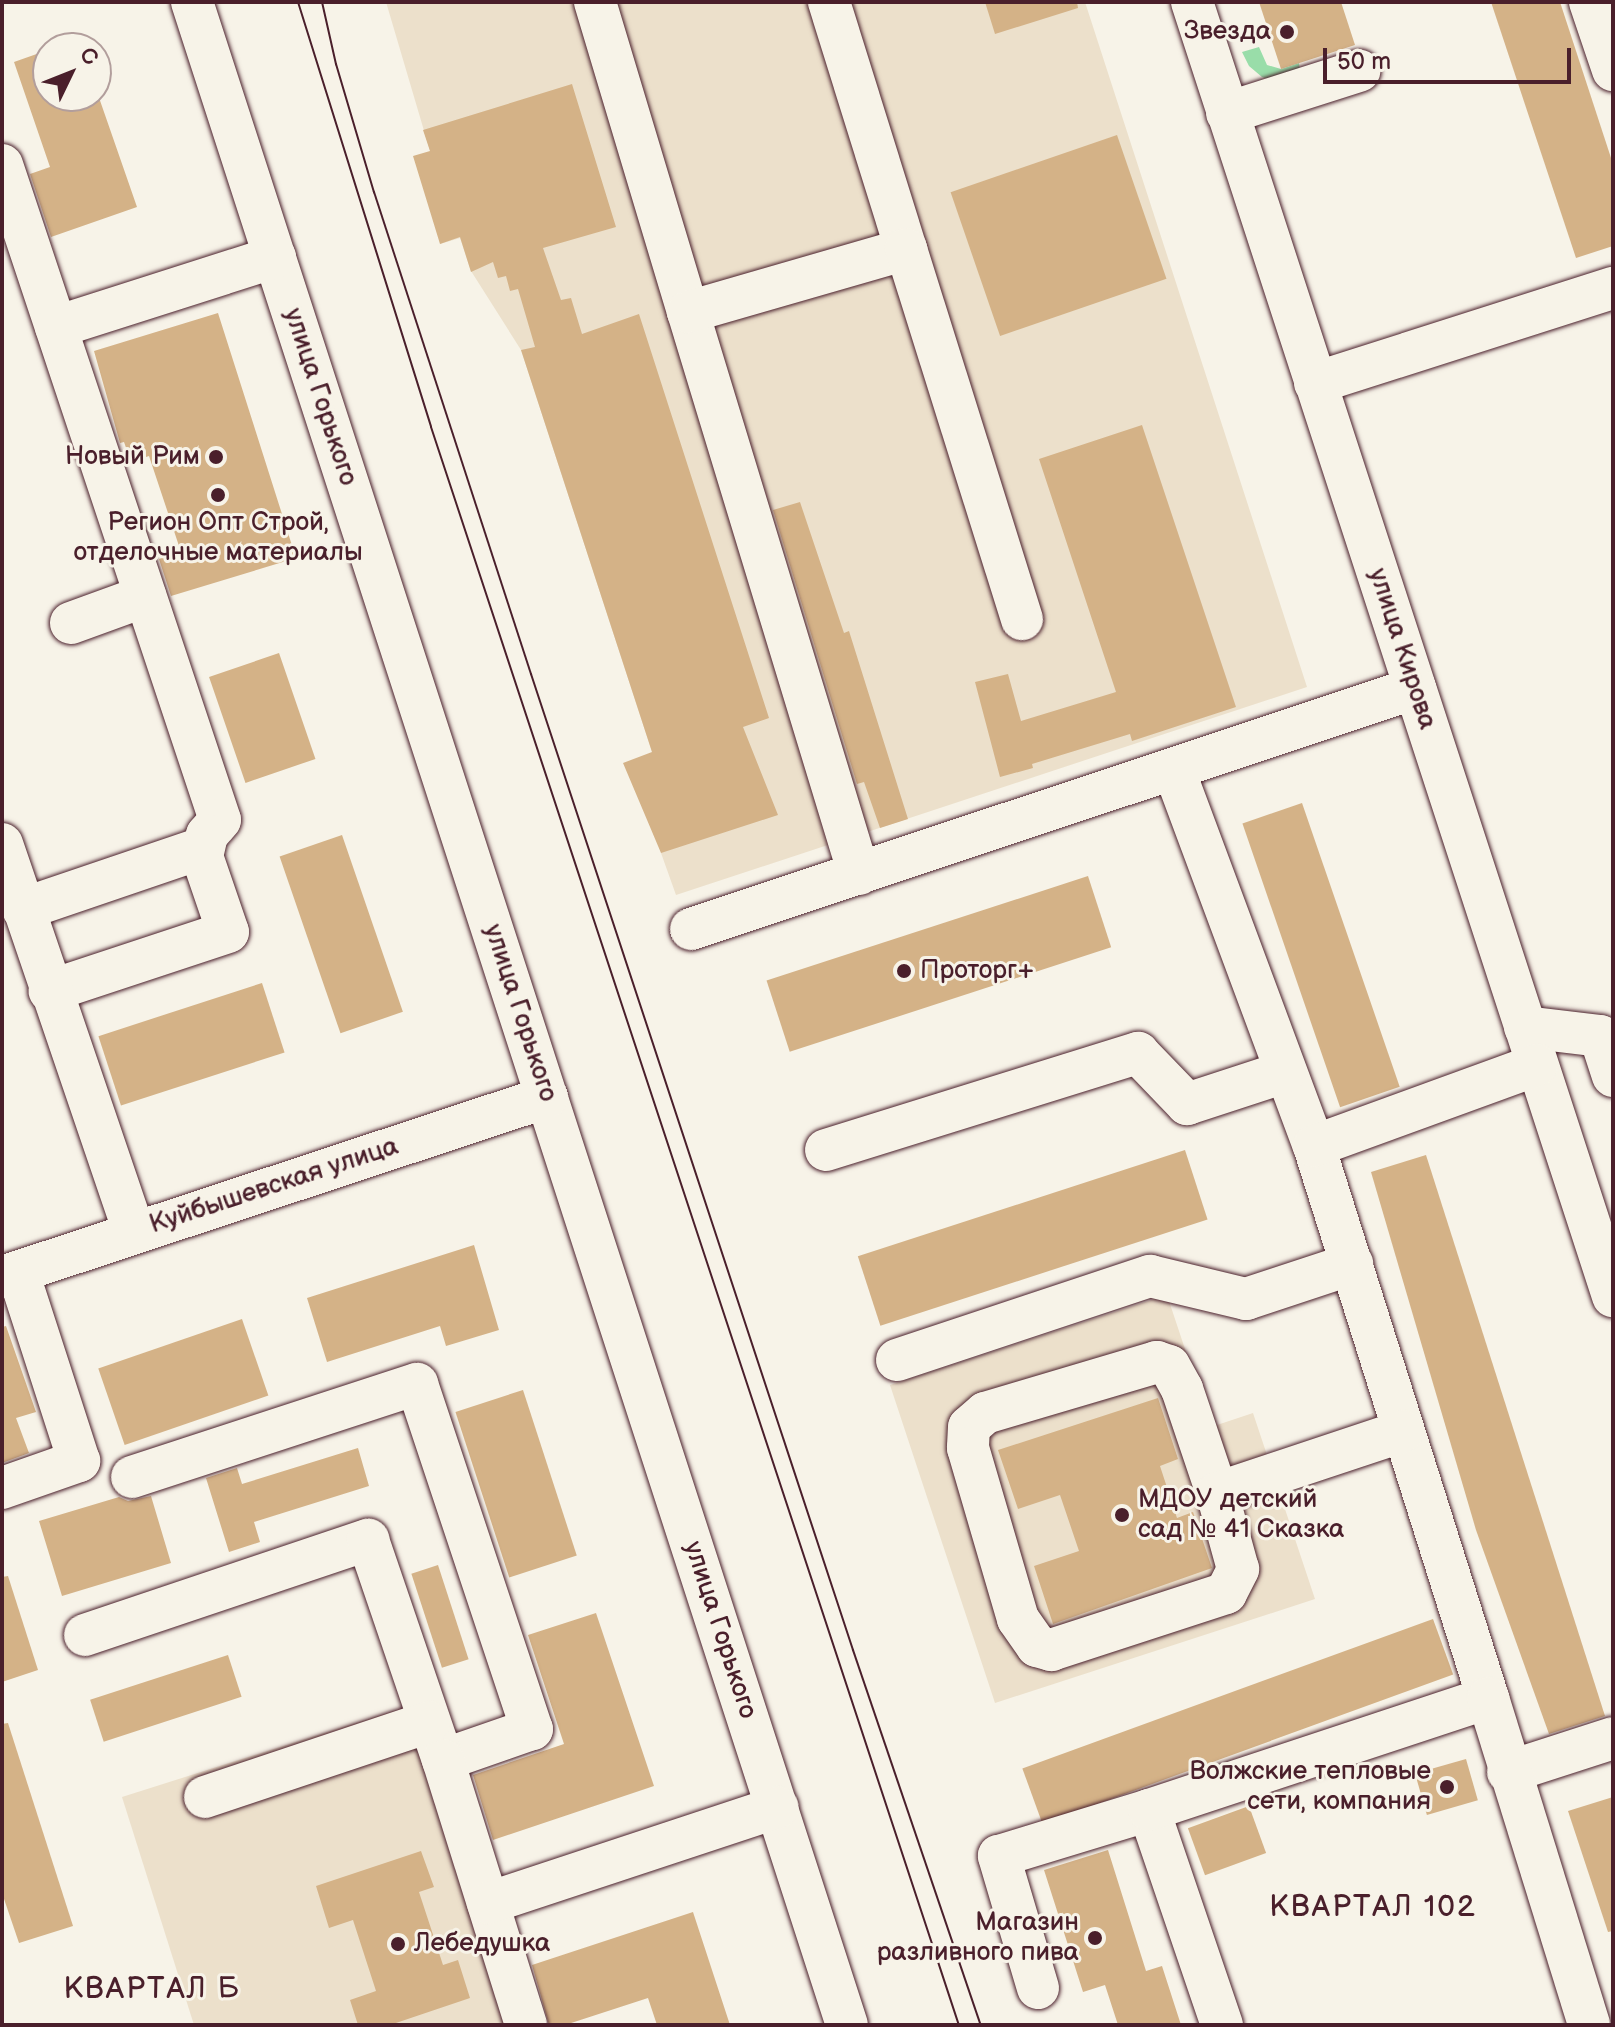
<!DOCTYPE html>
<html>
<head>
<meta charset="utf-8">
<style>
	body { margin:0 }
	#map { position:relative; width:1615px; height:2027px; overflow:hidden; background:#f7f3e8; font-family:"Balsamiq Sans",sans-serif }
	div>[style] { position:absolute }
	.built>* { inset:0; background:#ece0cb }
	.green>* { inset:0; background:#99dda9 }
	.building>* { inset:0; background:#d4b287; transform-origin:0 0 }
	.roads { filter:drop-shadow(0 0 2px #4a1f2b) drop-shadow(0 0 2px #4a1f2b) }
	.minor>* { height:42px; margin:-21px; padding:0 21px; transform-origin:21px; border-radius:21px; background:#f7f3e8 }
	.tram>* { height:2px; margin:-1px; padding:0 1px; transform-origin:1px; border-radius:1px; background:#4a1f2b }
	.dots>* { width:22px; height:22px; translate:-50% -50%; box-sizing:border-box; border:4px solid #f7f3e8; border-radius:50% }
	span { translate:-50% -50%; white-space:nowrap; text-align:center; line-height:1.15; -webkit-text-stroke:6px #f7f3e8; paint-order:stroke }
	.poi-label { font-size:26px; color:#4a1f2b }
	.right { translate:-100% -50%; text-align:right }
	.left { translate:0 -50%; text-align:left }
	.street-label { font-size:26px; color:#4a1f2b }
	.quarter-label { font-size:30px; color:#4a1f2b; letter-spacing:2px }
	.frame { position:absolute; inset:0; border:4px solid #4a1f2b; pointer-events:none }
	.north { position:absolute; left:32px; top:32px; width:80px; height:80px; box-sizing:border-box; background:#f7f3e8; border:2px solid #b29e9c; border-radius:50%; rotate:47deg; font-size:22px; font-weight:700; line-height:32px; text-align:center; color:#4a1f2b }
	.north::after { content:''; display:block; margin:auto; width:28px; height:36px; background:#4a1f2b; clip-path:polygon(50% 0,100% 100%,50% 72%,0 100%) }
	.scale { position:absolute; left:1323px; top:48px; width:248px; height:36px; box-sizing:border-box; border:4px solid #4a1f2b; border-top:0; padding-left:10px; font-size:24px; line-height:28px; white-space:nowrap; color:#4a1f2b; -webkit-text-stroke:6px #f7f3e8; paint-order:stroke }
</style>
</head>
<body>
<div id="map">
	<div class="built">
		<i style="clip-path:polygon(386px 2px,1085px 2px,1307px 687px,676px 895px,661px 853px,652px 752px,521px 350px,471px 271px,460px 238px,440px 244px,430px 151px)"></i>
		<i style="clip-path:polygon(1167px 1295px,1211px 1427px,1253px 1413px,1315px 1599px,995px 1703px,890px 1385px)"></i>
		<i style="clip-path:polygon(409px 1706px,510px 2025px,194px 2025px,122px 1797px)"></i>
	</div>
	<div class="green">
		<i style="clip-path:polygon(1259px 47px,1267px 65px,1281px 69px,1299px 63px,1300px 71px,1276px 82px,1262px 77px,1249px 66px,1242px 52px)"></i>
	</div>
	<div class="building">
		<i style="clip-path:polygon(985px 2px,1077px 2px,1078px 8px,995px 34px)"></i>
		<i style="clip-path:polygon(1259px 2px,1341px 2px,1355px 45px,1281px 69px)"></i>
		<i style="clip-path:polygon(1491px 2px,1560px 2px,1613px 164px,1613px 246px,1576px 258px)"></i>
		<i style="clip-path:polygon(79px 39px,82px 48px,53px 48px)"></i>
		<i style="clip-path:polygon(48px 50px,48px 96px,96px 96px,96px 89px,137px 207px,51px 237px,30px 174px,50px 167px,14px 62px)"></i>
		<i style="clip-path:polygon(572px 84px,616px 227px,543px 248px,561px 300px,571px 298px,582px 334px,639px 314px,769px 718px,743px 727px,778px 815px,661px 853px,623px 763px,652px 752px,521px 350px,535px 347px,518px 289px,510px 291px,506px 276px,498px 278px,493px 262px,471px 272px,460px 237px,440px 244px,413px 156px,430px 151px,423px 130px)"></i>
		<i style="left:1117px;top:135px;width:152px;height:176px;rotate:71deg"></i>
		<i style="clip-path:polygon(218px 313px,296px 558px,171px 596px,159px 559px,181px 552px,149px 456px,131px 462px,124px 442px,120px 443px,94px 351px)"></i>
		<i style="clip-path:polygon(1142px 425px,1236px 707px,1132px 741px,1130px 734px,1032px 764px,1033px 768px,1000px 777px,975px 682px,1008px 674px,1021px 721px,1116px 692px,1039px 459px)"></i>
		<i style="clip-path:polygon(800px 502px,844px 633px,849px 631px,908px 819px,880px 828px,864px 782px,857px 784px,773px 510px)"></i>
		<i style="left:279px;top:653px;width:112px;height:74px;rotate:71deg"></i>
		<i style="left:1302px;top:803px;width:300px;height:63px;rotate:71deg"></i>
		<i style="left:342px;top:835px;width:187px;height:66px;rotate:71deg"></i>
		<i style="left:1088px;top:876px;width:75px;height:338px;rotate:72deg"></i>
		<i style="left:262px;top:983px;width:73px;height:172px;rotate:72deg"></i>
		<i style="left:1185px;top:1150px;width:73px;height:344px;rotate:72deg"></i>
		<i style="clip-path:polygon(1426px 1155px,1605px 1716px,1549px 1734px,1476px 1530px,1371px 1172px)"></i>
		<i style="clip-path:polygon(474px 1245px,499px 1330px,446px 1346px,440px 1326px,327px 1362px,307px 1298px)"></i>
		<i style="left:242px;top:1319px;width:81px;height:152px;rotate:71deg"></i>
		<i style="clip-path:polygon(6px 1326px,36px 1412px,16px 1418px,29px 1453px,2px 1463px,2px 1327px)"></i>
		<i style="left:523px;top:1390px;width:174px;height:71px;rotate:72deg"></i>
		<i style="clip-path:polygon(1158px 1398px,1178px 1459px,1160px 1466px,1177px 1518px,1193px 1512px,1212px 1568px,1053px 1624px,1034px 1566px,1079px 1551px,1060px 1495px,1018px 1509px,998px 1450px)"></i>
		<i style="clip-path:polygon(358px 1448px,369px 1486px,254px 1522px,260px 1542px,229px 1552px,206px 1478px,237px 1468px,242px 1484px)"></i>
		<i style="clip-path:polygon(151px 1496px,171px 1563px,62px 1596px,39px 1521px,119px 1497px,128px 1501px)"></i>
		<i style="left:438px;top:1565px;width:99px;height:28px;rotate:72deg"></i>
		<i style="clip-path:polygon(8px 1576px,38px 1670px,2px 1682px,2px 1577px)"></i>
		<i style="clip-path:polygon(596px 1613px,654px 1786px,493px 1840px,473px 1775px,564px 1744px,528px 1635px)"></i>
		<i style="left:1433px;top:1619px;width:59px;height:437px;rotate:70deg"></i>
		<i style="left:228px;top:1655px;width:44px;height:145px;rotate:72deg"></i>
		<i style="clip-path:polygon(8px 1723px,73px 1926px,19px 1943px,2px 1893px,2px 1724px)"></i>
		<i style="left:1466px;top:1759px;width:43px;height:53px;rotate:74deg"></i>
		<i style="clip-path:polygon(1613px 1797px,1613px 1931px,1608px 1932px,1568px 1811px)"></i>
		<i style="left:1249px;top:1806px;width:50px;height:65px;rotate:70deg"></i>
		<i style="clip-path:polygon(1108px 1850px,1146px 1971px,1162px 1966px,1181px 2025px,1118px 2025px,1105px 1985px,1083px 1992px,1044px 1870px)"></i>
		<i style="clip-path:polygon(421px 1851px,434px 1887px,419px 1892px,443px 1965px,458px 1960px,470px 1998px,390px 2025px,358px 2025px,350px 2000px,376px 1991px,353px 1920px,329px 1928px,316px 1886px)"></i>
		<i style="clip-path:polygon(693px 1912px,730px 2025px,657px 2025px,648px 1998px,565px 2025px,549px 2025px,532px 1965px)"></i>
	</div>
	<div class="roads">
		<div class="minor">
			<i style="left:192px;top:2px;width:2126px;rotate:72.06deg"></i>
			<i style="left:595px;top:2px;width:324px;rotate:73.3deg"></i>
			<i style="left:829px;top:2px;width:259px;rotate:72.7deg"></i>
			<i style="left:1192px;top:2px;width:1361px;rotate:71.98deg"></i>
			<i style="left:1590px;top:2px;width:72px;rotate:71.3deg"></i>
			<i style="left:1227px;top:113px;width:139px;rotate:-17.7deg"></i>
			<i style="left:2px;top:165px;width:690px;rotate:71.59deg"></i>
			<i style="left:220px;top:820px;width:20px;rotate:131deg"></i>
			<i style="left:207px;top:835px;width:22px;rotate:103deg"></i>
			<i style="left:202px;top:856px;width:80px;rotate:71.1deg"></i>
			<i style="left:228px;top:932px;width:188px;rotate:161.7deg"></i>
			<i style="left:56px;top:327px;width:230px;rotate:-17.7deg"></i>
			<i style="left:1315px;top:383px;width:313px;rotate:-17.7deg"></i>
			<i style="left:71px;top:623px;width:79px;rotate:-20deg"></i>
			<i style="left:1174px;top:770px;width:401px;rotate:69.6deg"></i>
			<i style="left:1314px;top:1146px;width:579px;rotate:72.5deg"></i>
			<i style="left:2px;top:844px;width:409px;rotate:71.2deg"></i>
			<i style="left:859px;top:874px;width:587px;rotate:-106.92deg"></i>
			<i style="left:688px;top:312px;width:227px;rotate:-16.1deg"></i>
			<i style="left:906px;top:249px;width:388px;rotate:72.6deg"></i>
			<i style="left:23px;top:909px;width:189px;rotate:-18.8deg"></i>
			<i style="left:691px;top:929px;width:763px;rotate:-18.41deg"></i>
			<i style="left:1525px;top:1027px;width:76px;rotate:6.8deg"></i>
			<i style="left:1600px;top:1036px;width:42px;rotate:72deg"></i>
			<i style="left:1314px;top:1146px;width:237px;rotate:-20deg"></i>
			<i style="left:826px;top:1150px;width:327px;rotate:-17.3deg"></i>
			<i style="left:1138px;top:1053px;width:71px;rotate:46.1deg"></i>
			<i style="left:1187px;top:1104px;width:103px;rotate:-18.1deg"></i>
			<i style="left:2px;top:1277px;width:574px;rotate:-18.28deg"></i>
			<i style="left:897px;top:1360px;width:267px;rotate:-18.4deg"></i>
			<i style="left:1150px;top:1276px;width:99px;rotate:13.5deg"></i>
			<i style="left:1246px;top:1299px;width:112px;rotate:-18.3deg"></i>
			<i style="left:132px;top:1477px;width:300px;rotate:-18.1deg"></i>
			<i style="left:417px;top:1384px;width:364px;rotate:71.6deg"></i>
			<i style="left:532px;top:1729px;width:94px;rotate:160.8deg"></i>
			<i style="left:2px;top:1488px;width:82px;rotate:-19.3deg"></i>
			<i style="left:79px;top:1461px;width:199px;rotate:-107.9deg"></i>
			<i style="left:1217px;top:1493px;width:110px;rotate:-108.6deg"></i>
			<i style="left:1182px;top:1389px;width:26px;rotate:-119deg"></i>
			<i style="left:1169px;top:1366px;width:13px;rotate:-162deg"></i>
			<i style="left:1157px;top:1362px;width:179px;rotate:163.5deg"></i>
			<i style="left:985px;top:1413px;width:21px;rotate:139deg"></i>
			<i style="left:969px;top:1427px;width:21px;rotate:93deg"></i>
			<i style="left:968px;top:1448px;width:178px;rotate:73.7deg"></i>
			<i style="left:1018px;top:1619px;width:33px;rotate:55deg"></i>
			<i style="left:1037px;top:1646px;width:15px;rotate:16deg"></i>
			<i style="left:1051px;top:1650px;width:184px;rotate:-18deg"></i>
			<i style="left:1226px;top:1593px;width:27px;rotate:-63deg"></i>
			<i style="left:1238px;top:1569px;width:79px;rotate:-105.4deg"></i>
			<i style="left:1217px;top:1493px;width:196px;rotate:-18.4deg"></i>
			<i style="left:85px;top:1635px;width:299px;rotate:-18.6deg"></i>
			<i style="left:368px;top:1540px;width:232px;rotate:71.2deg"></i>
			<i style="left:443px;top:1760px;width:278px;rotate:72.6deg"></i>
			<i style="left:1508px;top:1772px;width:110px;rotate:-17.9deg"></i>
			<i style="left:205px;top:1797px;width:236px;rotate:-18.5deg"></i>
			<i style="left:488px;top:1903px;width:305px;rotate:-18.3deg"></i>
			<i style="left:1038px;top:1988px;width:138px;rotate:-106.5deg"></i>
			<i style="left:999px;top:1856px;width:157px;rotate:-17deg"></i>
			<i style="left:1222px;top:2025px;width:227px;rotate:-108.8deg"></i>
			<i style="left:1149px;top:1810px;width:357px;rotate:-18.3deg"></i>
			<i style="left:1488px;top:1698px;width:342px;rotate:72.8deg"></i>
		</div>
	</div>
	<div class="tram">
		<i style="left:298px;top:2px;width:445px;rotate:72.6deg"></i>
		<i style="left:431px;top:427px;width:1683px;rotate:71.72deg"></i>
		<i style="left:322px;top:2px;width:64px;rotate:77.3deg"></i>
		<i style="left:336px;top:64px;width:134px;rotate:73.5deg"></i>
		<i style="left:374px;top:192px;width:507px;rotate:71.96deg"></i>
		<i style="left:531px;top:674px;width:1028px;rotate:71.74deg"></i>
		<i style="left:853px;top:1650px;width:396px;rotate:71.2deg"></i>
	</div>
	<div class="dots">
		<i style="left:1287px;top:32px;background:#4a1f2b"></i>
		<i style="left:216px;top:457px;background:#4a1f2b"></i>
		<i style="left:218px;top:495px;background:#4a1f2b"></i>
		<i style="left:904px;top:971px;background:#4a1f2b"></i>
		<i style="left:1122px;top:1515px;background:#4a1f2b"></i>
		<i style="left:1447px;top:1787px;background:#4a1f2b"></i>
		<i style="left:1095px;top:1938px;background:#4a1f2b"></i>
		<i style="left:398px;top:1944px;background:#4a1f2b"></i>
	</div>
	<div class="poi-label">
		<span class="right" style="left:1271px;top:32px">Звезда</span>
		<span class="right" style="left:200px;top:457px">Новый Рим</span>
		<span style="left:218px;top:538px">Регион Опт Строй,<br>отделочные материалы</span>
		<span class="left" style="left:920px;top:971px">Проторг+</span>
		<span class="left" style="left:1138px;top:1515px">МДОУ детский<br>сад № 41 Сказка</span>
		<span class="right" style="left:1431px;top:1787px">Волжские тепловые<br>сети, компания</span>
		<span class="right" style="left:1079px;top:1938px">Магазин<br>разливного пива</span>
		<span class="left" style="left:414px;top:1944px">Лебедушка</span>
	</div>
	<div class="street-label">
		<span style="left:320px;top:397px;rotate:72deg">улица Горького</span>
		<span style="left:1402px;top:649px;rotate:72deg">улица Кирова</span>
		<span style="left:520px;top:1013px;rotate:72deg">улица Горького</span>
		<span style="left:274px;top:1186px;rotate:-18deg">Куйбышевская улица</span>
		<span style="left:720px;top:1630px;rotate:72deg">улица Горького</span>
	</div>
	<div class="quarter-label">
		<span style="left:1373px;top:1907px">КВАРТАЛ 102</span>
		<span style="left:152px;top:1989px">КВАРТАЛ Б</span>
	</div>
	<div class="frame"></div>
	<div class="north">С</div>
	<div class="scale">50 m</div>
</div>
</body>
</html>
